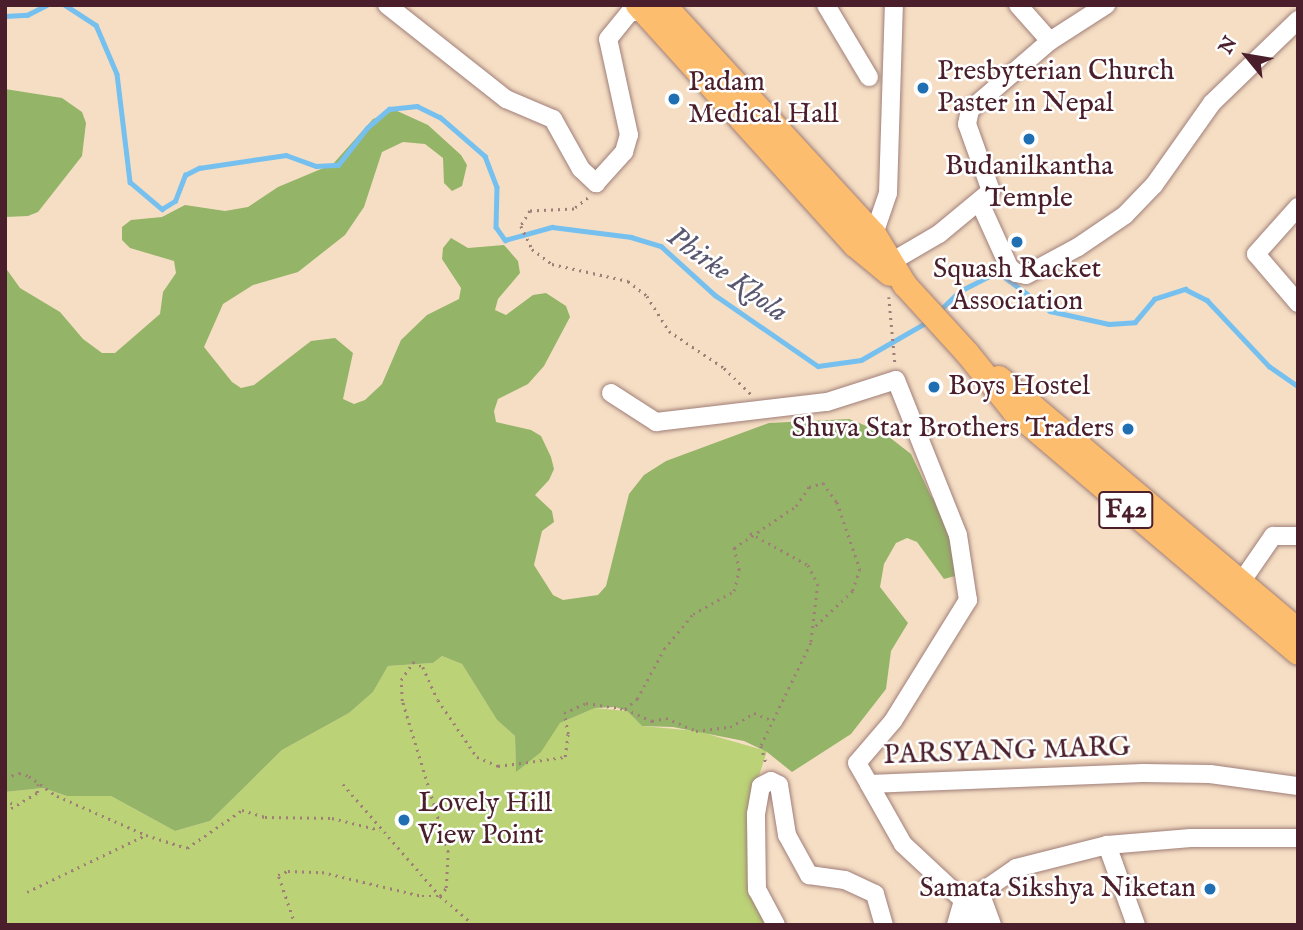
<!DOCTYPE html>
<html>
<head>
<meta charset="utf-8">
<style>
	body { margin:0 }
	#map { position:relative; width:1303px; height:930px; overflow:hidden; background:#f5dec4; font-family:"IM FELL English",serif }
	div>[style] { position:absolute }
	.green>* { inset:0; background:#bbd277 }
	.forest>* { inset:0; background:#94b468 }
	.stream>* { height:4.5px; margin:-2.25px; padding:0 2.25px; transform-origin:2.25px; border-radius:2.25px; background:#76c0ef }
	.path>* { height:2.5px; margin-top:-1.25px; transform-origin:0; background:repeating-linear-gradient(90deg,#a07e78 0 2px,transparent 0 7px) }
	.roads { filter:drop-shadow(0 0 2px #a07e78) drop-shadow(0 0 2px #a07e78) }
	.minor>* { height:18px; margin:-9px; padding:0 9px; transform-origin:9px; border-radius:9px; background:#fff }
	.highway>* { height:24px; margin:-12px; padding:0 12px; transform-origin:12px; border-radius:12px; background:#fcbd6e }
	.dots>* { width:19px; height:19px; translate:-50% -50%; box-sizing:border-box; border:4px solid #fff; border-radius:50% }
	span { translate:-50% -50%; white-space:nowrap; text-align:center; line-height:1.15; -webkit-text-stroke:5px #fff; paint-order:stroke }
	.shield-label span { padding:2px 5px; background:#fff; border:2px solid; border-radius:5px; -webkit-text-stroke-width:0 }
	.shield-label { font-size:26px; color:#4a1f2b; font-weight:700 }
	.poi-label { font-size:28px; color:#4a1f2b }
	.left { translate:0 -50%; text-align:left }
	.right { translate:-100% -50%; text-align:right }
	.street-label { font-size:28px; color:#4a1f2b }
	.water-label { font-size:30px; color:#595770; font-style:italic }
	.frame { position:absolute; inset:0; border:7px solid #4a1f2b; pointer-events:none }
	.north { position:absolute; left:1212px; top:21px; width:70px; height:70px; -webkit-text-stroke:5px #fff; paint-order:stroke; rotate:300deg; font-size:19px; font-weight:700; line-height:28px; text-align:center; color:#4a1f2b }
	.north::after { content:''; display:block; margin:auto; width:24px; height:32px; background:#4a1f2b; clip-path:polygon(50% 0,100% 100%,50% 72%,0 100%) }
</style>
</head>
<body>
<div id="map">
	<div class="green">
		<i style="clip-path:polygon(442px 656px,462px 664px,497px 720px,515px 736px,516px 771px,560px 723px,595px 708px,627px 711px,642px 726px,697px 731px,767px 751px,748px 810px,747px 883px,765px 925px,5px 925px,5px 792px,43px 788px,67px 796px,111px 796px,175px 831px,210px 821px,282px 750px,349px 713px,373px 692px,388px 666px,433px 663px)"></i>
	</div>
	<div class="forest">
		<i style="clip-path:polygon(5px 89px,62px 98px,82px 112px,86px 123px,82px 156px,38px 212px,28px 216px,5px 217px)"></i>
		<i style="clip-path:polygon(395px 110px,428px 125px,461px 155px,467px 165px,462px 186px,452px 191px,444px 183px,443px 158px,425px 144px,403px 142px,382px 152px,364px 207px,345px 235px,298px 272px,253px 285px,223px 304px,204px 347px,232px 382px,241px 388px,254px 385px,311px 341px,335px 338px,353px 353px,343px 399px,354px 404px,365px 400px,382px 384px,401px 340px,427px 315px,459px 299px,461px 288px,442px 259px,443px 248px,451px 238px,468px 248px,504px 245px,518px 261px,520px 273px,498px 299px,495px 310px,506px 315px,533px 295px,546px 293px,566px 306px,570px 317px,544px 366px,528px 384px,498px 399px,494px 411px,496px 422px,531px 430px,541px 436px,551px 457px,554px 469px,549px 480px,535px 495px,552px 511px,554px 522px,542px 531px,534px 565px,553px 595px,563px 600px,598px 595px,606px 586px,629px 494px,644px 475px,666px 461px,769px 423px,849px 419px,884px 433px,911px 454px,931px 496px,951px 523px,955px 576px,944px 579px,917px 542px,907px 538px,896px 543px,884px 564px,880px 587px,908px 623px,891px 651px,886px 689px,851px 734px,792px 772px,767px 752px,744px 741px,673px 727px,642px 726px,627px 711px,615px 707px,595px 708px,560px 723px,541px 752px,516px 772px,515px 736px,497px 720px,462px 664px,442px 656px,433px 663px,388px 666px,373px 692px,349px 713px,282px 750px,210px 821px,175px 831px,111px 796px,67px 796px,43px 788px,5px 792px,5px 267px,20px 288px,60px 312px,83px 339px,102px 353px,115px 353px,160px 314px,163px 292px,176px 273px,174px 261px,130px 248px,122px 240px,122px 227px,131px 220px,162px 217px,185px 205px,225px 211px,248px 207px,278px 187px,333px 164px,373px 119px)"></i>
	</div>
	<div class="stream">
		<i style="left:65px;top:5px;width:37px;rotate:33deg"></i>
		<i style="left:96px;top:25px;width:53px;rotate:66.8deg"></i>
		<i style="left:117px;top:74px;width:109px;rotate:83.1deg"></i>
		<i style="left:130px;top:182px;width:42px;rotate:40.2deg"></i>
		<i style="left:162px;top:209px;width:15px;rotate:-32deg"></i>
		<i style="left:175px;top:201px;width:28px;rotate:-69deg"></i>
		<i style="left:185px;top:175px;width:16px;rotate:-27deg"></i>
		<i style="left:199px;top:168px;width:88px;rotate:-8.5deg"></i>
		<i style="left:286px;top:155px;width:32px;rotate:20deg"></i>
		<i style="left:316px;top:166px;width:22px;rotate:-3deg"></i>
		<i style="left:338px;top:165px;width:47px;rotate:-51.9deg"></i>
		<i style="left:367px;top:128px;width:29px;rotate:-41deg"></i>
		<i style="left:389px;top:109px;width:28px;rotate:-6deg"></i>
		<i style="left:417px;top:106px;width:25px;rotate:26deg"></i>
		<i style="left:440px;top:117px;width:60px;rotate:40.9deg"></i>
		<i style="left:485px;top:156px;width:33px;rotate:69deg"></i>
		<i style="left:497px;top:187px;width:40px;rotate:91.4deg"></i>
		<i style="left:496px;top:227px;width:16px;rotate:55deg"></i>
		<i style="left:505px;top:240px;width:49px;rotate:-15.5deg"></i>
		<i style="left:552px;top:227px;width:80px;rotate:7.2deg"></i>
		<i style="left:631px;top:237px;width:31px;rotate:17deg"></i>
		<i style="left:661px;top:246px;width:73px;rotate:42.2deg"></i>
		<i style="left:715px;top:295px;width:125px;rotate:34.6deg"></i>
		<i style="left:818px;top:366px;width:43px;rotate:-7.9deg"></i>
		<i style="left:861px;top:360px;width:76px;rotate:-29.9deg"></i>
		<i style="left:5px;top:16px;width:22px;rotate:-3deg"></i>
		<i style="left:27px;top:15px;width:22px;rotate:-27deg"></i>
		<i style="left:939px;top:311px;width:29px;rotate:-44deg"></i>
		<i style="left:960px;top:291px;width:35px;rotate:-27deg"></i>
		<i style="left:991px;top:275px;width:11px"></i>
		<i style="left:1002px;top:275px;width:60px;rotate:36.9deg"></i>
		<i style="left:1050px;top:311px;width:60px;rotate:12.4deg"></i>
		<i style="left:1109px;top:324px;width:26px;rotate:-4deg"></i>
		<i style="left:1135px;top:322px;width:30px;rotate:-50deg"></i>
		<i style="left:1154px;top:299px;width:33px;rotate:-18deg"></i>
		<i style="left:1185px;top:289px;width:25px;rotate:27deg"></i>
		<i style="left:1207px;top:300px;width:91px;rotate:46.8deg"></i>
		<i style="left:1269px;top:366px;width:35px;rotate:35deg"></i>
	</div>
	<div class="path">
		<i style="left:588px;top:198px;width:18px;rotate:142deg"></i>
		<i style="left:574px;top:209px;width:44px;rotate:177.4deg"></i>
		<i style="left:530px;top:211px;width:17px;rotate:121deg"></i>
		<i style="left:521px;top:226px;width:25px;rotate:64deg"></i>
		<i style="left:532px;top:249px;width:25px;rotate:37deg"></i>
		<i style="left:552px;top:264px;width:78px;rotate:12.6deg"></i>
		<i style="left:628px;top:281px;width:24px;rotate:38deg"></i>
		<i style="left:647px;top:296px;width:41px;rotate:57.8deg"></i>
		<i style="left:669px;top:331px;width:66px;rotate:33.9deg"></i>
		<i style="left:724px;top:368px;width:40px;rotate:44deg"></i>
		<i style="left:889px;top:297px;width:66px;rotate:84.8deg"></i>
		<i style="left:750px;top:533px;width:66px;rotate:28.9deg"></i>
		<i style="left:808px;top:565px;width:21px;rotate:62deg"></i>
		<i style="left:818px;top:584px;width:59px;rotate:96.8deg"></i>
		<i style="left:811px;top:643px;width:114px;rotate:115.9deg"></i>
		<i style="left:761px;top:746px;width:21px;rotate:73deg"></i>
		<i style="left:625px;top:709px;width:16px;rotate:-40deg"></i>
		<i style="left:637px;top:699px;width:57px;rotate:-61.6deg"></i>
		<i style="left:664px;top:649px;width:45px;rotate:-50.4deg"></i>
		<i style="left:693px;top:614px;width:47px;rotate:-29.3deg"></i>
		<i style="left:734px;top:591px;width:22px;rotate:-77deg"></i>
		<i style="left:739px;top:570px;width:23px;rotate:-103deg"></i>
		<i style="left:734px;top:548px;width:75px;rotate:-34.1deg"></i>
		<i style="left:796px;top:506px;width:23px;rotate:-56deg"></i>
		<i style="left:809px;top:487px;width:15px;rotate:-16deg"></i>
		<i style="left:823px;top:483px;width:24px;rotate:54deg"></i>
		<i style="left:837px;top:502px;width:71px;rotate:71.1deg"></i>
		<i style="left:860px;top:569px;width:23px;rotate:108deg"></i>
		<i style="left:853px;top:591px;width:54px;rotate:136.5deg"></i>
		<i style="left:5px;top:778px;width:15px;rotate:-20deg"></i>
		<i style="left:19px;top:773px;width:10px;rotate:17deg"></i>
		<i style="left:29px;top:776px;width:34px;rotate:36deg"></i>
		<i style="left:57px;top:796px;width:97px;rotate:23.7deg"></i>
		<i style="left:146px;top:835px;width:43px;rotate:17.6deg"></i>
		<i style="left:187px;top:848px;width:67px;rotate:-34.6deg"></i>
		<i style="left:242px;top:810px;width:24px;rotate:17deg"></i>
		<i style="left:265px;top:817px;width:67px;rotate:0.9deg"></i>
		<i style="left:332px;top:818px;width:49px;rotate:14deg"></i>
		<i style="left:343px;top:784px;width:148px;rotate:49.1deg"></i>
		<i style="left:440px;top:896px;width:45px;rotate:40.5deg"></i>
		<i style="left:5px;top:798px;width:13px;rotate:39deg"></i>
		<i style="left:5px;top:812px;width:37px;rotate:-31deg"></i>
		<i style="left:37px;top:793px;width:9px;rotate:-84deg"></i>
		<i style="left:27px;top:892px;width:132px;rotate:-25.6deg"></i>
		<i style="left:295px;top:925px;width:53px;rotate:-108.8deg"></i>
		<i style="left:278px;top:875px;width:11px;rotate:-22deg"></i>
		<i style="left:288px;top:871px;width:34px;rotate:2deg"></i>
		<i style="left:322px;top:872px;width:103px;rotate:13.5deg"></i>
		<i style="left:422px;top:896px;width:18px"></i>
		<i style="left:440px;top:896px;width:10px;rotate:-53deg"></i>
		<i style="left:446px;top:888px;width:36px;rotate:-87deg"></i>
		<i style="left:448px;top:852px;width:158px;rotate:-106.9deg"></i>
		<i style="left:402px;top:701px;width:21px;rotate:-93deg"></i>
		<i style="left:401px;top:680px;width:22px;rotate:-56deg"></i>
		<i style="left:413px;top:662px;width:11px;rotate:27deg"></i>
		<i style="left:423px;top:667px;width:36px;rotate:66deg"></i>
		<i style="left:438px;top:700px;width:69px;rotate:55.6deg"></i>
		<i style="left:477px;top:757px;width:23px;rotate:23deg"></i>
		<i style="left:498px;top:766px;width:68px;rotate:-7.7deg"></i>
		<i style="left:565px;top:757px;width:23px;rotate:-83deg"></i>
		<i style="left:568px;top:734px;width:21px;rotate:-101deg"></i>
		<i style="left:564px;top:713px;width:24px;rotate:-24deg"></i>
		<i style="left:586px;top:703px;width:39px;rotate:9deg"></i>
		<i style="left:625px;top:709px;width:30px;rotate:24deg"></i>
		<i style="left:652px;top:721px;width:14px;rotate:-12deg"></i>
		<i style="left:666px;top:718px;width:33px;rotate:23deg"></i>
		<i style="left:696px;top:731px;width:34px;rotate:-7deg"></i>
		<i style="left:730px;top:727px;width:28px;rotate:-30deg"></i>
		<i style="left:754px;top:713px;width:18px;rotate:22deg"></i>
	</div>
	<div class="roads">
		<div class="minor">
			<i style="left:387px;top:5px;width:152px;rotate:38.3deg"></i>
			<i style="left:506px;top:99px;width:51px;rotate:23.1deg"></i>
			<i style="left:553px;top:119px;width:57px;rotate:60.8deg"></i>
			<i style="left:581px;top:169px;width:21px;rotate:43deg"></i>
			<i style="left:596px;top:183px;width:42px;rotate:-47.9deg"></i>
			<i style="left:624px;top:152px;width:18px;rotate:-74deg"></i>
			<i style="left:629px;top:135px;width:98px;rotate:-102.3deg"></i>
			<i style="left:608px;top:39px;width:35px;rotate:-51deg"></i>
			<i style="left:630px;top:12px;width:20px"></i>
			<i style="left:826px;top:5px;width:84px;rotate:59.2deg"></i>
			<i style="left:1018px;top:5px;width:48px;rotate:48.4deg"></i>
			<i style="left:980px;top:203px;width:70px;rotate:65.6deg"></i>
			<i style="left:1009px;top:267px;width:9px;rotate:41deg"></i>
			<i style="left:1016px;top:273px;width:10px;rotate:11deg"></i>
			<i style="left:1026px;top:275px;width:59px;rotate:-28.3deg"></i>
			<i style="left:1078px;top:247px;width:57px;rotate:-34.2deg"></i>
			<i style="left:1125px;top:215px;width:42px;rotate:-46deg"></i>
			<i style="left:1154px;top:185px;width:100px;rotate:-54.7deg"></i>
			<i style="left:1212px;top:103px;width:120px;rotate:-44deg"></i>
			<i style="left:1298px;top:207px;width:63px;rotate:131.8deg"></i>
			<i style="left:1256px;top:254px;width:65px;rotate:49.4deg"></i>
			<i style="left:874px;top:234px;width:43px;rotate:-71.1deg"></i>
			<i style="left:888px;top:193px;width:188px;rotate:-88.2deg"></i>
			<i style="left:891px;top:262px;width:56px;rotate:-30.3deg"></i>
			<i style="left:939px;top:234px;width:67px;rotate:-39.6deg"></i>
			<i style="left:991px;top:191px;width:71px;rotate:-109.7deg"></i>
			<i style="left:967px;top:124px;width:14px;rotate:-78deg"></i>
			<i style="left:970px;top:110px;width:106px;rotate:-40.8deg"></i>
			<i style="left:1050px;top:41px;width:67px;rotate:-32.7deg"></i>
			<i style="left:611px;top:393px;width:54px;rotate:32.8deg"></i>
			<i style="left:656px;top:422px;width:172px;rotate:-6.7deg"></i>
			<i style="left:827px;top:402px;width:72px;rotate:-17.7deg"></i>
			<i style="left:896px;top:380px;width:167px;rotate:68.2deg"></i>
			<i style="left:958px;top:535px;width:66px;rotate:81.3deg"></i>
			<i style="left:968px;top:600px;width:142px;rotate:121.8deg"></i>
			<i style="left:893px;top:721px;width:55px;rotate:130.6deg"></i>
			<i style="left:857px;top:763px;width:24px;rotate:60deg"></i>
			<i style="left:1235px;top:591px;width:67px;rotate:-55.4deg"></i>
			<i style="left:1273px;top:536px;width:25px"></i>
			<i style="left:1107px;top:845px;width:85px;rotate:70.1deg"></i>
			<i style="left:980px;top:892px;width:35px;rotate:70deg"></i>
			<i style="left:963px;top:900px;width:82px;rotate:-137deg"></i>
			<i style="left:903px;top:844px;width:69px;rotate:-119.5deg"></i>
			<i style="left:869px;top:784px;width:274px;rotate:-2.3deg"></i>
			<i style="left:1143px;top:773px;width:67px;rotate:0.9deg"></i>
			<i style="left:1210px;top:774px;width:89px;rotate:7.8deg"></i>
			<i style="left:776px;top:925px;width:40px;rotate:-118deg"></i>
			<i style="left:757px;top:890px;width:76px;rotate:-90.8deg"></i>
			<i style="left:756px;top:814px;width:28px;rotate:-80deg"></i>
			<i style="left:761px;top:786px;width:11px;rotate:-27deg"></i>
			<i style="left:771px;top:781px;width:9px;rotate:27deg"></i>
			<i style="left:779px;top:785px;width:51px;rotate:80.9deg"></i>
			<i style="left:787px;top:835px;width:46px;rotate:61.2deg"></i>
			<i style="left:809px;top:875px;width:36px;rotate:8deg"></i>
			<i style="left:845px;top:880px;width:33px;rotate:25deg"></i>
			<i style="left:875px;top:894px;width:32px;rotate:74deg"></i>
			<i style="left:956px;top:925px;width:26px;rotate:-74deg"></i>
			<i style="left:963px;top:900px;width:7px"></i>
			<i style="left:970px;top:900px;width:56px;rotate:-34.8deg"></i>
			<i style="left:1016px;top:868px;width:94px;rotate:-14.2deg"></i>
			<i style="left:1107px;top:845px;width:84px;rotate:-4.8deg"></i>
			<i style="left:1191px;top:838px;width:107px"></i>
			<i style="left:974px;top:925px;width:34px;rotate:-80deg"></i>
		</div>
		<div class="highway">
			<i style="left:638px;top:5px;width:324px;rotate:47.9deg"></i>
			<i style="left:855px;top:245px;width:45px;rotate:39.6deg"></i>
			<i style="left:664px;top:5px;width:311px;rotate:47.5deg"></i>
			<i style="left:874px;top:234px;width:60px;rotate:58.7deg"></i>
			<i style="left:905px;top:285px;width:93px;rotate:47.6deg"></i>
			<i style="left:968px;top:354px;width:73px;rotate:51.1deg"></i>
			<i style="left:1014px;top:411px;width:373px;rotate:40.4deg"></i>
			<i style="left:999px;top:378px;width:392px;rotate:40.2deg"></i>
		</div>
	</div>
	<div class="dots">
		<i style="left:923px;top:88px;background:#1f6fb2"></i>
		<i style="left:674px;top:99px;background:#1f6fb2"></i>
		<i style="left:1029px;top:139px;background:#1f6fb2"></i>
		<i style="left:1017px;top:242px;background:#1f6fb2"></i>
		<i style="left:934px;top:387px;background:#1f6fb2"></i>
		<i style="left:1128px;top:429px;background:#1f6fb2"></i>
		<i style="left:404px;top:820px;background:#1f6fb2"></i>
		<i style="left:1210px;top:889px;background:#1f6fb2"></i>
	</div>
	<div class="shield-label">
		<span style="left:1126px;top:510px">F42</span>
	</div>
	<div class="poi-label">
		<span class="left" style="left:937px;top:88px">Presbyterian Church<br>Paster in Nepal</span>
		<span class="left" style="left:688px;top:99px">Padam<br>Medical Hall</span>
		<span style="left:1029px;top:183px">Budanilkantha<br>Temple</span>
		<span style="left:1017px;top:286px">Squash Racket<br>Association</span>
		<span class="left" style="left:948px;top:387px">Boys Hostel</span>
		<span class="right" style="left:1114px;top:429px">Shuva Star Brothers Traders</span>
		<span class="left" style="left:418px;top:820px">Lovely Hill<br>View Point</span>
		<span class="right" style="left:1196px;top:889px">Samata Sikshya Niketan</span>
	</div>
	<div class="street-label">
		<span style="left:1007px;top:752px;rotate:-2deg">PARSYANG MARG</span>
	</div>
	<div class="water-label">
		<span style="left:727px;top:275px;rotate:36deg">Phirke Khola</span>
	</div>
	<div class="frame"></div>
	<div class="north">N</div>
</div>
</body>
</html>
